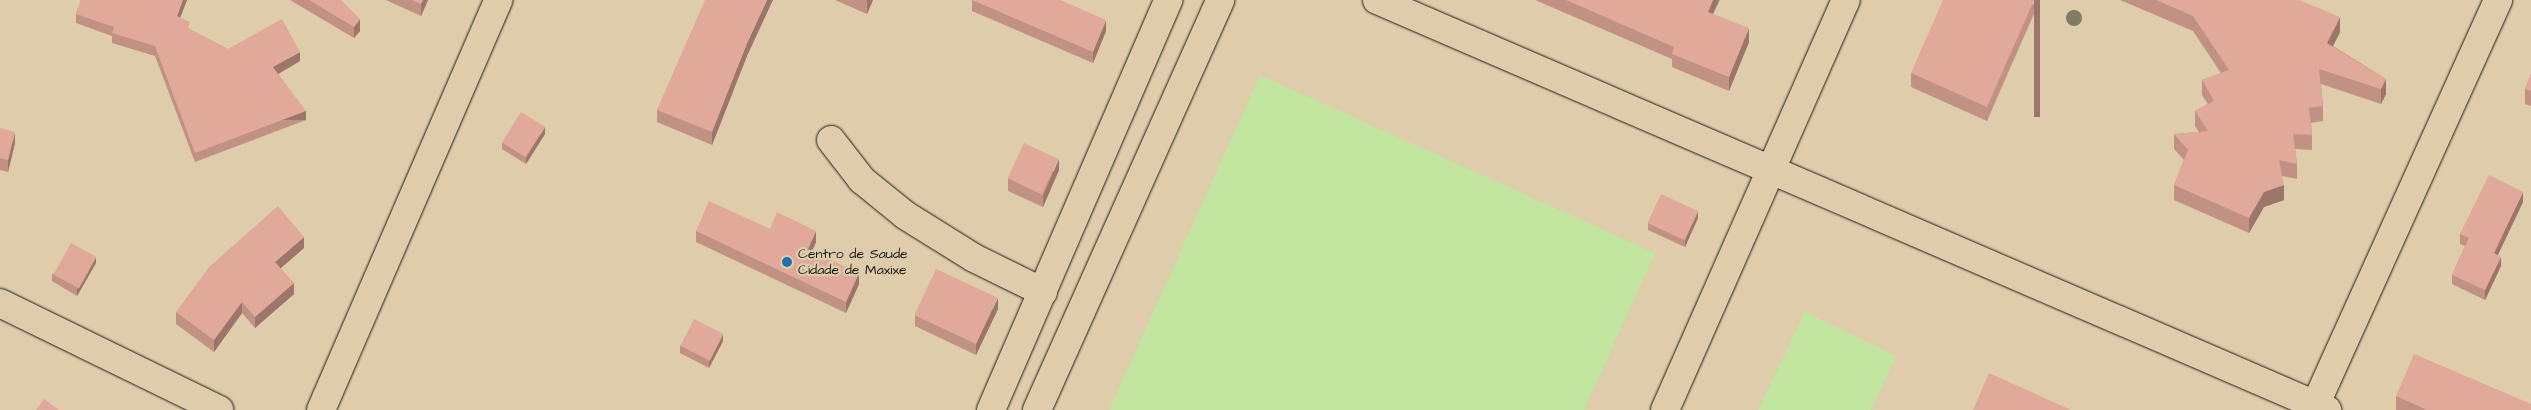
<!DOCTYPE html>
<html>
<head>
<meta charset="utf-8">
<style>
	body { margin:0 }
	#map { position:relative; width:2531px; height:410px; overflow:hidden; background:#deccaa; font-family:"Architects Daughter",sans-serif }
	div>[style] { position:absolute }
	.green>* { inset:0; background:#c1e49e }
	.roads { filter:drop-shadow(0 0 1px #1c1c1c) drop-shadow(0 0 1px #1c1c1c) }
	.minor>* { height:28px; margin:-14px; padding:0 14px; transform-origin:14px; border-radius:14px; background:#deccaa }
	.tertiary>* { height:28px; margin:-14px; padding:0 14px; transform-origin:14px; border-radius:14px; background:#deccaa }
	.secondary>* { height:28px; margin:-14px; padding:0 14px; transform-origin:14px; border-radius:14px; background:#deccaa }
	.trees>* { width:16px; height:16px; margin:-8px; border-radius:50%; background:#817c67 }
	.wall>* { inset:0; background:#c19184 }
	.shaded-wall>* { inset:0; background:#9d766b; transform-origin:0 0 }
	.building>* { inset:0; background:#e0a999; transform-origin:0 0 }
	.dots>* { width:14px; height:14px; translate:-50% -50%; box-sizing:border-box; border:2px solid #deccaa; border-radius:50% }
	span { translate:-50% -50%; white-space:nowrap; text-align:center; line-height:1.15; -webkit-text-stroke:4.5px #deccaa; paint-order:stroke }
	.poi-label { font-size:14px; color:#1c1c1c }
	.left { translate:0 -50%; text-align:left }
</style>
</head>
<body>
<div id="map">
	<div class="green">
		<i style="clip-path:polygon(1260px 75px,1655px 253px,1584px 410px,1109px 410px)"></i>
		<i style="clip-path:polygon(1805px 312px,1896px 356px,1871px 410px,1758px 410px)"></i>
	</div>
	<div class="roads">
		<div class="minor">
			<i style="left:831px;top:140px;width:51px;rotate:52.2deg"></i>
			<i style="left:862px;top:180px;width:55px;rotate:39.1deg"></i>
			<i style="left:905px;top:215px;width:81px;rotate:31.9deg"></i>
			<i style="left:974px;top:258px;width:77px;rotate:26.2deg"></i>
			<i style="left:0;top:303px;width:244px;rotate:26deg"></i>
			<i style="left:321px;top:410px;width:447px;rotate:-66.6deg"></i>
			<i style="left:1665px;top:410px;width:448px;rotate:-66.2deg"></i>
			<i style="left:2313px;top:410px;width:450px;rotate:-65.7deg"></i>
		</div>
		<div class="tertiary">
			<i style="left:991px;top:410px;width:447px;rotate:-66.6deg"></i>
			<i style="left:1037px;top:410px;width:449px;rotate:-65.9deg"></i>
		</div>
		<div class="secondary">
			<i style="left:1377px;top:0;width:1035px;rotate:23.34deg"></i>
		</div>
	</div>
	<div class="trees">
		<i style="left:2074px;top:18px"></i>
	</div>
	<div class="wall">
		<i style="clip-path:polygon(81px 0,187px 0,180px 18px,190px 30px,228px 49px,300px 61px,278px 74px,306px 120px,195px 162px,155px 56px,112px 43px,112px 36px,76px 23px,76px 14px)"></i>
		<i style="clip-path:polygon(290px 0,341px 0,360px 31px,354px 38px)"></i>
		<i style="clip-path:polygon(386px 0,428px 0,421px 16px)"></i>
		<i style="clip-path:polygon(835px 0,873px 0,867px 14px)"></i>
		<i style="clip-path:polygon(972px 0,1106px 31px,1093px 63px,972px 11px)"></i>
		<i style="clip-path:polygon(1535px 0,1720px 0,1713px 14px,1749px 42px,1729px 91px,1672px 67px,1672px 59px)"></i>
		<i style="clip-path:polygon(2040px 0,1987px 121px,1911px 87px,1911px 73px)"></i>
		<i style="clip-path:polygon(2120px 0,2256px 0,2340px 32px,2333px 46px,2386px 79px,2386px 94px,2381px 104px,2321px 84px,2323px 106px,2323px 121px,2311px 123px,2312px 135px,2312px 150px,2295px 149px,2297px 164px,2297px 179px,2282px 176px,2284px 200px,2264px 207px,2249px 233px,2174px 200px,2174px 185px,2184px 160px,2174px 149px,2174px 134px,2199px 132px,2195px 126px,2195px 111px,2208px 104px,2202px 95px,2202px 80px,2221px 73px,2193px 31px)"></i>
		<i style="clip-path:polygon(747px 56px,712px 145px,657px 122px,657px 110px)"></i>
		<i style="clip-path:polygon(2531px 74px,2531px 106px,2525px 104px,2525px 89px)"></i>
		<i style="clip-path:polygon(0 128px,15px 143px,8px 172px,0 170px)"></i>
		<i style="clip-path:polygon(545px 134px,526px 164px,502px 149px,502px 143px)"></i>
		<i style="clip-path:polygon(1059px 170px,1043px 207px,1008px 191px,1008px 179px)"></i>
		<i style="clip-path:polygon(2523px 202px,2498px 255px,2501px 266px,2485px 300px,2452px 284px,2452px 275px,2465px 246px,2460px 244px,2460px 234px)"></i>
		<i style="clip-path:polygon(1698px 218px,1685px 247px,1648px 230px,1648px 223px)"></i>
		<i style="clip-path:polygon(770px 229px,816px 242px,812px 251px,859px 284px,846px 313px,696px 242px,696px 231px)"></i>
		<i style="clip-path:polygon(304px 248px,281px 268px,294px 294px,255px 328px,242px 313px,214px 352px,176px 324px,176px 312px)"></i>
		<i style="clip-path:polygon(96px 263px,77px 296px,52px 281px,52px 274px)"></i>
		<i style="clip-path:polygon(998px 309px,976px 355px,915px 326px,915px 315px)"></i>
		<i style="clip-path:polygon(723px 341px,709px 368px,680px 353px,680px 346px)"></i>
		<i style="clip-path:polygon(2396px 396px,2531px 410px,2396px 410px)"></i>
	</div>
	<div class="shaded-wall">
		<i style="clip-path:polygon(183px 0,187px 0,177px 26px,177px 16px)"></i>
		<i style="clip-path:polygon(423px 0,428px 0,421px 16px,421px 4px)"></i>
		<i style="clip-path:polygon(767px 0,773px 0,747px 56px,712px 145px,712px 132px,747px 43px)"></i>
		<i style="clip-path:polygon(867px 0,873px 0,867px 14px)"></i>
		<i style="clip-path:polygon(1713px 0,1719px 0,1708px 25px,1708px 12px)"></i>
		<i style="left:2034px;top:0;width:6px;height:117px"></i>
		<i style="clip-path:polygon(2340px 17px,2340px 32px,2327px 58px,2327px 43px)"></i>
		<i style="clip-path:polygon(360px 19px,360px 31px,354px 38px,354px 27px)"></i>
		<i style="clip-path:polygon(1106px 20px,1106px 31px,1093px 63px,1093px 52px)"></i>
		<i style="clip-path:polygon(1749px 28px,1749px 42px,1729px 91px,1729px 77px)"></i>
		<i style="clip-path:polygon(300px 52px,300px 61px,273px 77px,273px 67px)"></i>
		<i style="clip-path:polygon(2386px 79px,2386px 94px,2381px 104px,2381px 89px)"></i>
		<i style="left:306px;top:111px;width:9px;height:119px;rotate:90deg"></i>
		<i style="clip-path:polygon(545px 127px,545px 134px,526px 164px,526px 158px)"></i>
		<i style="clip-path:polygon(15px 132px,15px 143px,8px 172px,8px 160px)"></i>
		<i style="clip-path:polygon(1059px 159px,1059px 170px,1043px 207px,1043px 196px)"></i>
		<i style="clip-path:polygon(2284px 185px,2284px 200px,2264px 207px,2249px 233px,2249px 218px,2264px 192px)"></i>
		<i style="clip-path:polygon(2523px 192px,2523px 202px,2494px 263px,2494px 253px)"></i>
		<i style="clip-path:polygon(1698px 211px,1698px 218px,1685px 247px,1685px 240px)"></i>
		<i style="clip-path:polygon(816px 231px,816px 242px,808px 260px,808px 249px)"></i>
		<i style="clip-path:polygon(304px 237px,304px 248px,275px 273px,275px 262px)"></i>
		<i style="clip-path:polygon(96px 257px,96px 263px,77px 296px,77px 289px)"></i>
		<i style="clip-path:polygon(2501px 257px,2501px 266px,2485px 300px,2485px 290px)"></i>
		<i style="clip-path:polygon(859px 273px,859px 284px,846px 313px,846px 302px)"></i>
		<i style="clip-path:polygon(294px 283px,294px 294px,255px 328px,255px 317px)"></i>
		<i style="clip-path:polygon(998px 298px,998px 309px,976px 355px,976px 343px)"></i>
		<i style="clip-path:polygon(242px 302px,242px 313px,214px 352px,214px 340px)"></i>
		<i style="clip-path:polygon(723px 334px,723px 341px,709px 368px,709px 362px)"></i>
	</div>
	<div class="building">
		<i style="clip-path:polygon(81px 0,183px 0,177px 16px,190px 22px,188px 28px,228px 49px,282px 19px,300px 52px,273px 67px,306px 111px,195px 153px,155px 46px,112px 33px,114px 27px,76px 14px)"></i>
		<i style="clip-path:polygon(309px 0,341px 0,360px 19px,354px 27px)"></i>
		<i style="clip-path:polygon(412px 0,423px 0,421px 4px)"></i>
		<i style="clip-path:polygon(705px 0,767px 0,747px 43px,712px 132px,657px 110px)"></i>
		<i style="clip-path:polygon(972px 0,1060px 0,1106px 20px,1093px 52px)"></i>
		<i style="clip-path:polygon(1566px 0,1713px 0,1708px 12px,1749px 28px,1729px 77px,1672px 54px,1674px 47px)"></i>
		<i style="clip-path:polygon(1943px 0,2034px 0,1987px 107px,1911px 73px)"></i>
		<i style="clip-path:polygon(2156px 0,2299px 0,2340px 17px,2327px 43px,2386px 79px,2381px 89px,2319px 69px,2323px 106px,2309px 108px,2312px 135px,2293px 134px,2297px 164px,2279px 160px,2284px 185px,2264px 192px,2249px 218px,2174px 185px,2188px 150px,2174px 134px,2208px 131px,2195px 111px,2214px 101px,2202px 80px,2229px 70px,2193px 16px)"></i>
		<i style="clip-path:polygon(2531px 74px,2531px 91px,2525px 89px)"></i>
		<i style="left:521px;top:112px;width:28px;height:36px;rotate:32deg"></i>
		<i style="clip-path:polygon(0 128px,15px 132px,8px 160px,0 158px)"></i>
		<i style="left:1024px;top:143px;width:38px;height:39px;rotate:25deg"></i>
		<i style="clip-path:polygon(2489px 175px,2523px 192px,2494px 253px,2501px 257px,2485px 290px,2452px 275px,2469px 238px,2460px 234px)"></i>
		<i style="left:1661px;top:194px;width:41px;height:32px;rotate:25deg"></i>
		<i style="clip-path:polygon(709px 201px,770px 229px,777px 212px,816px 231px,808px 249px,859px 273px,846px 302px,696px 231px)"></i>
		<i style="clip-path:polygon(278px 206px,304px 237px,275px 262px,294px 283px,255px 317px,242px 302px,214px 340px,176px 312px,209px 267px)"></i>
		<i style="left:71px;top:243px;width:29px;height:36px;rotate:29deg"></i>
		<i style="left:936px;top:269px;width:68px;height:51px;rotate:25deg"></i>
		<i style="left:694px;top:319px;width:33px;height:30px;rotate:27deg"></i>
		<i style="clip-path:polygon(2414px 354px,2531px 404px,2531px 410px,2427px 410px,2396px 396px)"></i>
		<i style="clip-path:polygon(1989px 373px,2071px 410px,1973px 410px)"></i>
		<i style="clip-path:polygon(44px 399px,59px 410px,36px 410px)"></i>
	</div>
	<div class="dots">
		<i style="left:787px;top:262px;background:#1f6fb2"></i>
	</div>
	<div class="poi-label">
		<span class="left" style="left:798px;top:262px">Centro de Saude<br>Cidade de Maxixe</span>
	</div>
</div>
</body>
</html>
